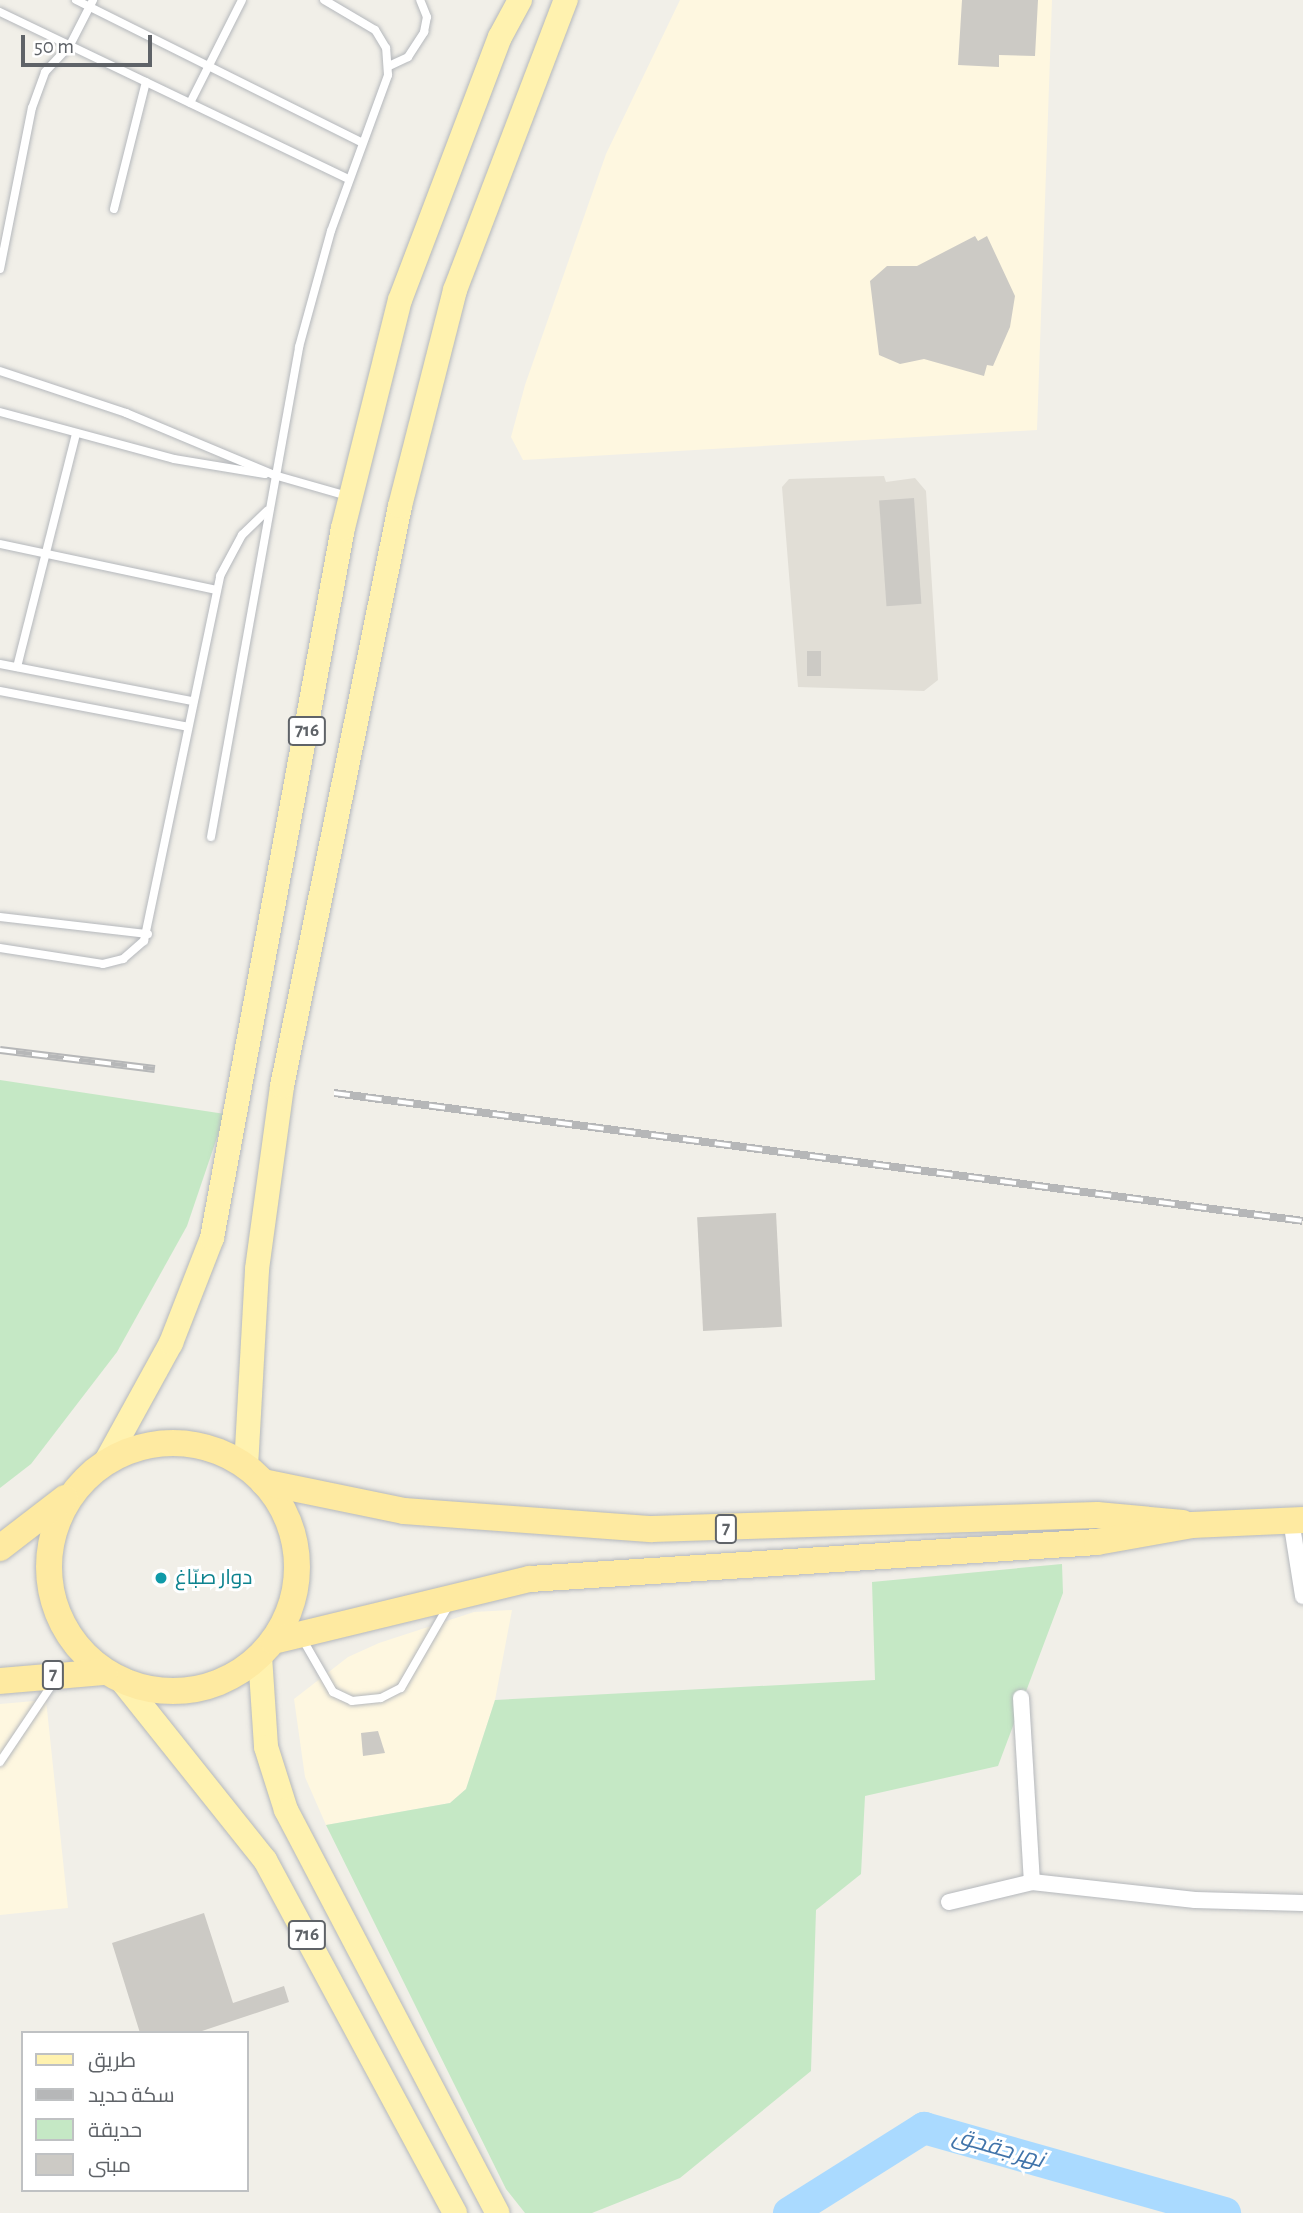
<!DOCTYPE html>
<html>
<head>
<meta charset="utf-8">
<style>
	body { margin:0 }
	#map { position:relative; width:1303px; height:2213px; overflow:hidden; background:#f1efe8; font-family:"Alegreya Sans",Cairo,sans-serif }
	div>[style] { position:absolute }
	.commercial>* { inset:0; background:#fef7e0 }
	.education>* { inset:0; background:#e1ded6 }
	.green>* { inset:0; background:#c5e8c5 }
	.river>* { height:32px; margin:-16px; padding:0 16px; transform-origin:16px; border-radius:16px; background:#aadaff }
	.building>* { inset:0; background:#cccac5; transform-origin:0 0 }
	.roads { filter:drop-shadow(0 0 2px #b5b8bc) drop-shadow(0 0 2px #b5b8bc) }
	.service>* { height:8px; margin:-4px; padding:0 4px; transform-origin:4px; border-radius:4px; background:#fff }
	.minor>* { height:16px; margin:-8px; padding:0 8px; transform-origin:8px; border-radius:8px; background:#fff }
	.primary>* { height:24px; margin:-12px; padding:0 12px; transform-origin:12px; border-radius:12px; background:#fff2af }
	.trunk>* { height:26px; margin:-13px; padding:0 13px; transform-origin:13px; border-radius:13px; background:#feeaa1 }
	.trunk>.ring { margin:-13px; padding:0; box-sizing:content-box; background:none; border:26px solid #feeaa1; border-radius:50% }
	.rail>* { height:8px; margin-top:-4px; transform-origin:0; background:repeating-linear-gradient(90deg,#fff 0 16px,#b6b7b8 0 32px); box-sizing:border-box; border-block:2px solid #b6b7b8 }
	.dots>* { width:19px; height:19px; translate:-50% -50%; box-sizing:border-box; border:4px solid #fff; border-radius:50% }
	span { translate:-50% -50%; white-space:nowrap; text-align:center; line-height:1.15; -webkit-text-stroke:6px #fff; paint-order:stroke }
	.shield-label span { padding:2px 5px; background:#fff; border:2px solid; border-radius:5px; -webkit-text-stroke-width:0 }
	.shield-label { font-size:19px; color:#5f6368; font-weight:700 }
	.culture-label { font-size:21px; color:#0d838f }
	.left { translate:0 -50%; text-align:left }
	.water-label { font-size:23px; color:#4174aa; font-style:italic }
	.legend { position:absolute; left:21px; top:2031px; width:228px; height:161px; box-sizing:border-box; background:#fff; border:2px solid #bfc1c3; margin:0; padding:9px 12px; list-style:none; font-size:21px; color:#5f6368 }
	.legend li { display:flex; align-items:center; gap:14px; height:35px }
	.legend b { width:35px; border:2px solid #bfc1c3 }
	.scale { position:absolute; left:21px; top:35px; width:131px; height:32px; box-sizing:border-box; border:4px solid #5f6368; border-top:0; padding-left:9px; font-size:21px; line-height:24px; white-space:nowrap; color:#5f6368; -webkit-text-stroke:5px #fff; paint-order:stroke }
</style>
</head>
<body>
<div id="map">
	<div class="commercial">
		<i style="clip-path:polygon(680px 0,1052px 0,1037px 430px,523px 460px,511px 437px,525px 385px,606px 154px)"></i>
		<i style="clip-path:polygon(512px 1610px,495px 1700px,466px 1789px,450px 1803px,326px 1825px,305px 1777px,294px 1699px,348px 1657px,379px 1643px,474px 1612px)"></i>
		<i style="clip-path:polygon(46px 1700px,68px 1908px,0 1915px,0 1704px)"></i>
	</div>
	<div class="education">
		<i style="clip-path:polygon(884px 476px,886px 482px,915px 478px,926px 491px,938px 680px,924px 691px,798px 687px,782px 487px,789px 479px)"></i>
	</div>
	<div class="green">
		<i style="clip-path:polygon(0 1080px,225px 1114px,187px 1226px,117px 1352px,31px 1464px,0 1488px)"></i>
		<i style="clip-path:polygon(1062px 1564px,1063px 1593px,998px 1766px,865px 1796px,861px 1874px,816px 1910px,811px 2071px,680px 2178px,592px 2213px,525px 2213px,506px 2189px,326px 1825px,450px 1803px,466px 1789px,495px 1700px,875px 1680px,872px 1582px)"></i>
	</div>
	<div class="river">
		<i style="left:789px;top:2213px;width:160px;rotate:-32.2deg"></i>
		<i style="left:924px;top:2128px;width:313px;rotate:15.8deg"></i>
	</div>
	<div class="building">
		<i style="clip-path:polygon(962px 0,1038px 0,1035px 56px,999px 55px,999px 67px,958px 65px)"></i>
		<i style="clip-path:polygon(975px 236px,978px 241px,987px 236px,1015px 296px,1010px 327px,993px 366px,987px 365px,984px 376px,924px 359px,900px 364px,879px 355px,870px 281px,887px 266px,917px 266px)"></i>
		<i style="left:914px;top:498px;width:106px;height:35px;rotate:86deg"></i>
		<i style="left:821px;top:651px;width:25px;height:14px;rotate:90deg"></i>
		<i style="left:776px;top:1213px;width:114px;height:79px;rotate:87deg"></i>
		<i style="clip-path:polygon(378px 1731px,385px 1753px,363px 1756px,361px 1733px)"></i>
		<i style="clip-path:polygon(204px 1913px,233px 2003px,284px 1986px,289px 2002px,196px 2033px,140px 2033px,112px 1943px)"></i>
	</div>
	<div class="roads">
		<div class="service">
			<i style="left:76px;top:0;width:318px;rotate:26.5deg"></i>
			<i style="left:0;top:12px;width:386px;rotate:25.6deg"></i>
			<i style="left:389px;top:66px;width:21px;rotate:-25deg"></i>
			<i style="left:408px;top:57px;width:30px;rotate:-57deg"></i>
			<i style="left:424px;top:32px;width:15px;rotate:-79deg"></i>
			<i style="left:427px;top:17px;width:18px;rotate:-112deg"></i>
			<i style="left:190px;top:103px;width:115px;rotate:-63.2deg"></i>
			<i style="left:114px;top:209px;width:131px;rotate:-75.9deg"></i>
			<i style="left:0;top:269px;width:164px;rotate:-78.8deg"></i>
			<i style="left:32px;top:108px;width:38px;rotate:-70deg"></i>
			<i style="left:45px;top:72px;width:37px;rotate:-47deg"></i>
			<i style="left:70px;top:45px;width:51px;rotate:-62.9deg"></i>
			<i style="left:0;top:371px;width:133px;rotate:18.4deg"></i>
			<i style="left:126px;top:413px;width:160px;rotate:22.7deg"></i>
			<i style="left:274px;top:475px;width:76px;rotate:16deg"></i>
			<i style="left:0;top:412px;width:180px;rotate:15.1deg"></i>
			<i style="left:174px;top:459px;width:92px;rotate:9.4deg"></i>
			<i style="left:0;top:544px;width:221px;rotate:12deg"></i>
			<i style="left:0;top:664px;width:196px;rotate:10.9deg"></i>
			<i style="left:17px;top:667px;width:241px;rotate:-75.8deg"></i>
			<i style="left:0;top:691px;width:191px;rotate:10.8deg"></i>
			<i style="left:211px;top:837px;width:498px;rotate:-79.8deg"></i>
			<i style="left:299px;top:347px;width:120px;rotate:-74.6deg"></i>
			<i style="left:331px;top:231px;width:166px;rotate:-69.9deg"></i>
			<i style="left:388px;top:75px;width:27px;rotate:-94deg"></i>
			<i style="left:386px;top:48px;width:21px;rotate:-121deg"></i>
			<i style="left:375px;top:30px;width:59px;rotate:-149.5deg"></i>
			<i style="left:0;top:917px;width:149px;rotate:6.6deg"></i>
			<i style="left:0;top:948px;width:104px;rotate:8.8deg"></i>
			<i style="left:103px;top:964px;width:21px;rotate:-14deg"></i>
			<i style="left:123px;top:959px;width:28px;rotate:-41deg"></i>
			<i style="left:144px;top:941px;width:373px;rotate:-78.2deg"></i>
			<i style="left:220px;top:576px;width:47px;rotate:-61.8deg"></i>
			<i style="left:242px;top:535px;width:35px;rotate:-44deg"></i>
			<i style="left:303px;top:1640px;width:60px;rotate:60deg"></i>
			<i style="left:333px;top:1692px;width:21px;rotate:25deg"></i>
			<i style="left:352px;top:1701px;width:29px;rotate:-6deg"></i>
			<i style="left:381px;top:1698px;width:22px;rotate:-27deg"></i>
			<i style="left:401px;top:1688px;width:96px;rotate:-60deg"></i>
			<i style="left:0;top:1762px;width:95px;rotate:-56.1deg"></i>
		</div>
		<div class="minor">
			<i style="left:1291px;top:1520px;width:77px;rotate:81deg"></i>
			<i style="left:1021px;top:1698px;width:184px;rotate:86.6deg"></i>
			<i style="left:949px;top:1902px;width:85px;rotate:-13.5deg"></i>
			<i style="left:1032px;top:1882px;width:164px;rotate:6.3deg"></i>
			<i style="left:1195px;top:1900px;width:108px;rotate:1.6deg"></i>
		</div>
		<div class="primary">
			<i style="left:105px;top:1463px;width:137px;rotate:-61.2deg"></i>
			<i style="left:171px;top:1343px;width:113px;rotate:-68.7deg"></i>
			<i style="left:212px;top:1238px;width:722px;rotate:-79.55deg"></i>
			<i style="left:343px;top:528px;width:235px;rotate:-76deg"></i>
			<i style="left:400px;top:300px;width:281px;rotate:-69.2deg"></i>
			<i style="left:500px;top:37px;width:42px;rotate:-61.6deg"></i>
			<i style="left:246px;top:1467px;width:198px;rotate:-86.8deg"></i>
			<i style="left:257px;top:1269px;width:185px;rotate:-82.2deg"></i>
			<i style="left:282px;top:1086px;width:592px;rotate:-78.5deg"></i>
			<i style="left:400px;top:506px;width:223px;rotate:-75.7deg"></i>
			<i style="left:455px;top:290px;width:311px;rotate:-69.1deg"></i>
			<i style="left:260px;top:1656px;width:91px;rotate:86.2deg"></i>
			<i style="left:266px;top:1747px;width:66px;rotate:72.4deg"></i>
			<i style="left:286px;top:1810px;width:455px;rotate:62.3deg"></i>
			<i style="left:122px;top:1681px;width:229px;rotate:51.4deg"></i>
			<i style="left:265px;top:1860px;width:401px;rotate:61.7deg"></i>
		</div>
		<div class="trunk">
			<i class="ring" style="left:49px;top:1443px;width:222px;height:222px"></i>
			<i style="left:263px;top:1482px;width:144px;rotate:11.6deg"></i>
			<i style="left:404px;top:1511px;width:249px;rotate:4.2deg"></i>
			<i style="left:652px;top:1529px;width:445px;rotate:-1.8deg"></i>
			<i style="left:1097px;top:1515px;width:86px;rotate:5.3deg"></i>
			<i style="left:0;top:1548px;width:82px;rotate:-37.6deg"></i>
			<i style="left:273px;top:1641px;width:264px;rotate:-13.6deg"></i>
			<i style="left:530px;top:1579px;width:568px;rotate:-3.73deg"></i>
			<i style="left:1097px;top:1542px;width:97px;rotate:-10.1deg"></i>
			<i style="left:1192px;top:1525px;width:111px;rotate:-2.6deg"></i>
			<i style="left:0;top:1681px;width:105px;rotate:-4.9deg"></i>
		</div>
	</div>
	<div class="rail">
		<i style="left:0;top:1050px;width:156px;rotate:7deg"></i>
		<i style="left:334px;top:1093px;width:977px;rotate:7.52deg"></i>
	</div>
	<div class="dots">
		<i style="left:161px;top:1578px;background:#0f9aa8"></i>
	</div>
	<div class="shield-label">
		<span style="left:307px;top:731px">716</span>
		<span style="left:726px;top:1529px">7</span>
		<span style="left:53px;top:1675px">7</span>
		<span style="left:307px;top:1935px">716</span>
	</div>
	<div class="culture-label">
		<span class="left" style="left:175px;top:1578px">دوار صبّاغ</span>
	</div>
	<div class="water-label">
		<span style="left:998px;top:2149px;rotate:16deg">نهر جقجق</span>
	</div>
	<ul class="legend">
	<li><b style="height:9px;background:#fff2af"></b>طريق</li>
	<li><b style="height:9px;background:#b6b7b8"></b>سكة حديد</li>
	<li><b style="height:19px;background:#c5e8c5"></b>حديقة</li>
	<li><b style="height:19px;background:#cccac5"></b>مبنى</li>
	</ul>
	<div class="scale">50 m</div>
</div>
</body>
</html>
